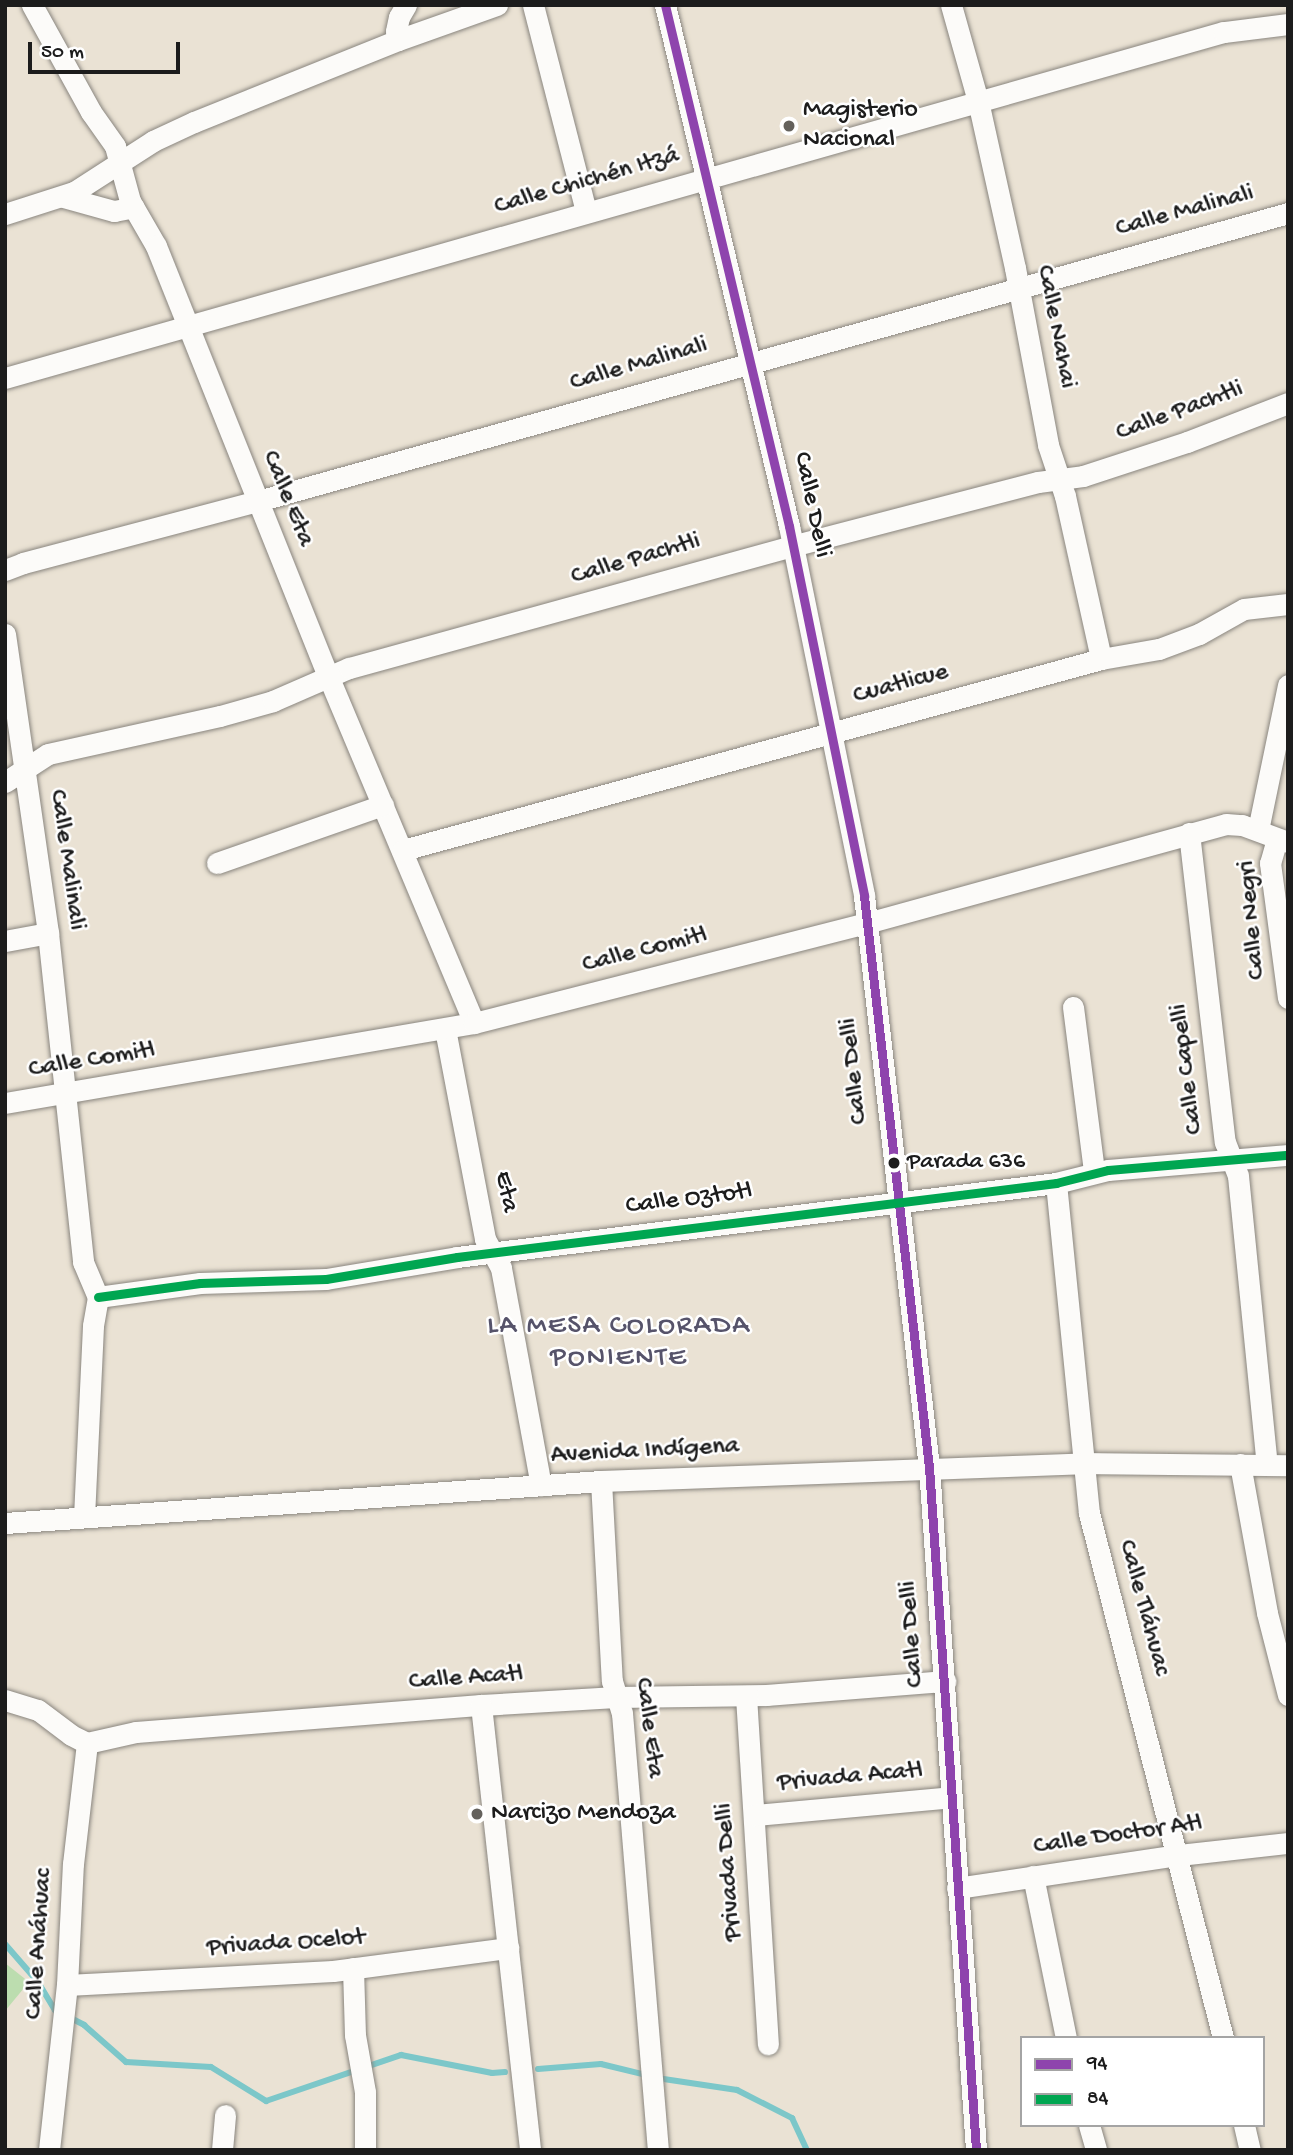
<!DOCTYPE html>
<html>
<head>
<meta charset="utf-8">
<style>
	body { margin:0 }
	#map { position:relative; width:1293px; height:2155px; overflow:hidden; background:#eae2d4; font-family:"Gochi Hand",sans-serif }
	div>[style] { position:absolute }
	.green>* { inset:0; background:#bcddaf }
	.stream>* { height:6px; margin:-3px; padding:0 3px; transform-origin:3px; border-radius:3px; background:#7cc7c9 }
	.roads { filter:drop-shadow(0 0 2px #89857e) drop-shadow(0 0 2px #89857e) }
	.minor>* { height:21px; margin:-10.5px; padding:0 10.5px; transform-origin:10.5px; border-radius:10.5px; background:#fcfbf9 }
	.bus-1>* { height:9px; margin:-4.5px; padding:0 4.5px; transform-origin:4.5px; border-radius:4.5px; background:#8e44ad }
	.bus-2>* { height:9px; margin:-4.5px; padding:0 4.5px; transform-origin:4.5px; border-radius:4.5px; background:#00a651 }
	.dots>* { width:19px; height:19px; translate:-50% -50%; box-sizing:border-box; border:4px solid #fff; border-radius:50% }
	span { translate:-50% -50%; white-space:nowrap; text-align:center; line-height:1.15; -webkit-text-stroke:5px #fff; paint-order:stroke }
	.bus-label { font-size:24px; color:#1c1c1c }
	.left { translate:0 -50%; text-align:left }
	.poi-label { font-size:26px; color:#1c1c1c }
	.street-label { font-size:26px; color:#1c1c1c }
	.neighbourhood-label { font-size:28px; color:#56536a; letter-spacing:2px }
	.frame { position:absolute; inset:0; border:7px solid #1c1c1c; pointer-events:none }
	.legend { position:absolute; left:1020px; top:2036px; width:245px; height:91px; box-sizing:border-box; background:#fff; border:2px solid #a4a4a4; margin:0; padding:9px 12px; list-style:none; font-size:21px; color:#1c1c1c }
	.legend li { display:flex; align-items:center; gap:14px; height:35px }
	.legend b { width:35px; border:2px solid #a4a4a4 }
	.scale { position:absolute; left:28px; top:42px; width:152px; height:32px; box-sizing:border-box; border:4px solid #1c1c1c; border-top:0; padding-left:9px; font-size:21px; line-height:24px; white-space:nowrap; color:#1c1c1c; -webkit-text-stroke:5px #fff; paint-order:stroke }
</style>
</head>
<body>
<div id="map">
	<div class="green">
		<i style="clip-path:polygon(5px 1963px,29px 1982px,5px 2011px)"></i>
	</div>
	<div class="stream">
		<i style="left:5px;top:1944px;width:50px;rotate:49deg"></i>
		<i style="left:38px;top:1982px;width:33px;rotate:59deg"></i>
		<i style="left:55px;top:2010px;width:33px;rotate:27deg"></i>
		<i style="left:84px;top:2025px;width:56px;rotate:41.4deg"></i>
		<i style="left:126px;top:2062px;width:85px;rotate:3.4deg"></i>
		<i style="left:211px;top:2067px;width:65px;rotate:31.7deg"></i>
		<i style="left:266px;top:2101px;width:143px;rotate:-18.8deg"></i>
		<i style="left:401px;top:2055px;width:93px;rotate:11.2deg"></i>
		<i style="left:492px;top:2073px;width:13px;rotate:-4deg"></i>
		<i style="left:538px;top:2069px;width:63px;rotate:-4.5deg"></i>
		<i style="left:601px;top:2064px;width:46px;rotate:13.7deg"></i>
		<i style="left:657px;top:2078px;width:81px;rotate:8.5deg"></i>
		<i style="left:737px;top:2090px;width:62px;rotate:27deg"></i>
		<i style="left:792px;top:2118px;width:35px;rotate:65deg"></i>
	</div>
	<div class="roads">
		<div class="minor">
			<i style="left:32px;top:5px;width:122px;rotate:61.1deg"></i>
			<i style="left:91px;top:112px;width:42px;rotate:54.8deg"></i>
			<i style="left:115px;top:146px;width:57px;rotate:74.7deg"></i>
			<i style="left:130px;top:201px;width:52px;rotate:60deg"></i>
			<i style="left:156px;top:246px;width:465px;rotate:68.2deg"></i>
			<i style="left:329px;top:678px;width:374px;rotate:67.2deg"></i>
			<i style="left:533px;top:5px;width:214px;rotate:75.6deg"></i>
			<i style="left:665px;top:5px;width:536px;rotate:76.61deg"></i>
			<i style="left:789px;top:526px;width:378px;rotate:78.5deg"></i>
			<i style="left:864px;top:896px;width:575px;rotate:83.51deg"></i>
			<i style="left:929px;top:1467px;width:685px;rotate:86.06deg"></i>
			<i style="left:951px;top:5px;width:100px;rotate:74.3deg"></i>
			<i style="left:978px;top:101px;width:171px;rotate:77.5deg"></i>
			<i style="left:1015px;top:268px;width:180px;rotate:79.4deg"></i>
			<i style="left:1048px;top:445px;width:54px;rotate:71.6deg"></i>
			<i style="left:1065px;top:496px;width:167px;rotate:77.5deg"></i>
			<i style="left:398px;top:40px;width:9px;rotate:-103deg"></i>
			<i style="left:396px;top:31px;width:14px;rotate:-78deg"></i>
			<i style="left:399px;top:17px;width:14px;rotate:-60deg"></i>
			<i style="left:63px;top:197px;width:53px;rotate:15.4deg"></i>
			<i style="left:114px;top:211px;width:20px;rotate:-11deg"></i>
			<i style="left:5px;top:214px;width:72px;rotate:-17.7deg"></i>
			<i style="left:74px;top:192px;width:94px;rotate:-32.8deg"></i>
			<i style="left:153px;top:141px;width:45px;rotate:-24.9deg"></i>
			<i style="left:194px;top:122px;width:220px;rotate:-21.9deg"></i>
			<i style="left:398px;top:40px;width:105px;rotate:-19.5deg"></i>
			<i style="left:5px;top:378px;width:1267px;rotate:-15.85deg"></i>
			<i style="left:1224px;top:32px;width:64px;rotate:-7.1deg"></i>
			<i style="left:5px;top:570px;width:19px;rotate:-21deg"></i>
			<i style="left:23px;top:563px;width:243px;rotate:-14.8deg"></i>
			<i style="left:258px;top:501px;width:1070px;rotate:-15.62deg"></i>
			<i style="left:5px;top:634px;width:302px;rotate:81.8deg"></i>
			<i style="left:48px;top:933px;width:331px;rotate:83.9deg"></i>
			<i style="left:83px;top:1262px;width:38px;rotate:67deg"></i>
			<i style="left:98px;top:1297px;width:29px;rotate:100deg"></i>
			<i style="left:93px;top:1326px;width:191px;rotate:92.7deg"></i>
			<i style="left:5px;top:782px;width:51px;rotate:-33.1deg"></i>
			<i style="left:48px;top:754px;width:176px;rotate:-12.5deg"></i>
			<i style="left:220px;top:716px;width:55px;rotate:-15.8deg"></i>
			<i style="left:273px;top:701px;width:83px;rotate:-23.5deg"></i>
			<i style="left:349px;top:668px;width:459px;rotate:-15.4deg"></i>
			<i style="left:792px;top:546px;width:254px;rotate:-14.6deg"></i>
			<i style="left:1038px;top:482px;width:45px;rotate:-7.6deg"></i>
			<i style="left:1083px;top:476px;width:109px;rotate:-18.1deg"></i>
			<i style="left:1187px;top:442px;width:108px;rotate:-21.1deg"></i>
			<i style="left:1258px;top:830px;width:148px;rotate:-78.3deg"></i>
			<i style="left:1189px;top:833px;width:311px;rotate:83.4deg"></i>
			<i style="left:1225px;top:1142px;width:36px;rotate:69deg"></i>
			<i style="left:1238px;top:1176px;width:289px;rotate:84.3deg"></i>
			<i style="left:1277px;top:839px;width:25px;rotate:106deg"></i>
			<i style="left:1270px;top:863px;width:136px;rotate:82.4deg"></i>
			<i style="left:403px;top:850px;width:724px;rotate:-15.3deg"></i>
			<i style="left:1101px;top:659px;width:59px;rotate:-9.8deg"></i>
			<i style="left:1159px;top:649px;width:43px;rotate:-20.6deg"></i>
			<i style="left:1199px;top:634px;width:51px;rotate:-29.1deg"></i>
			<i style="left:1244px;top:609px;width:44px;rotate:-6.5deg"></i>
			<i style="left:217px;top:863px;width:176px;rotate:-19.3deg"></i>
			<i style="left:5px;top:941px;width:44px;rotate:-10.5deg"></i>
			<i style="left:1073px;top:1007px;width:165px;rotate:82.7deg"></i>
			<i style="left:445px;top:1029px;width:214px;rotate:79.2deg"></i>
			<i style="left:485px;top:1239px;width:33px;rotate:61deg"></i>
			<i style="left:501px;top:1268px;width:221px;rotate:79.6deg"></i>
			<i style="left:5px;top:1103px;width:476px;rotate:-9.7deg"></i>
			<i style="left:474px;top:1023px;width:406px;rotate:-14.3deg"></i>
			<i style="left:867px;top:923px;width:372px;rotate:-15.4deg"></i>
			<i style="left:1226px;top:824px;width:16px;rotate:4deg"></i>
			<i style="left:1242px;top:825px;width:49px;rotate:20.3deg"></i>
			<i style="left:1056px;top:1183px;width:332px;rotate:84.3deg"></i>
			<i style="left:1089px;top:1513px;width:542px;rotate:75.68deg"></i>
			<i style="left:98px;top:1297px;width:103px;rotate:-7.8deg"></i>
			<i style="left:200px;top:1283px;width:126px;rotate:-1.8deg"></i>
			<i style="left:326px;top:1279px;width:133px;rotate:-9.5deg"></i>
			<i style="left:457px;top:1257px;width:604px;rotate:-7.04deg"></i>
			<i style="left:1056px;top:1183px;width:54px;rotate:-14deg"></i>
			<i style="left:1108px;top:1170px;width:181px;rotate:-4.8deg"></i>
			<i style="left:1240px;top:1464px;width:151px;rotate:79.7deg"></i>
			<i style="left:1267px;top:1613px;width:85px;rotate:75.6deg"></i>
			<i style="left:601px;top:1481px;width:200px;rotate:86.9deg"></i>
			<i style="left:612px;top:1681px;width:34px;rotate:73deg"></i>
			<i style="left:622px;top:1713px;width:438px;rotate:85.3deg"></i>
			<i style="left:5px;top:1523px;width:597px;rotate:-4.03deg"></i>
			<i style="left:601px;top:1481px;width:481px;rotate:-2.1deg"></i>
			<i style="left:1082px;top:1463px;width:206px;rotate:0.6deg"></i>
			<i style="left:746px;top:1696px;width:349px;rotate:86.4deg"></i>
			<i style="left:5px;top:1700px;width:34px;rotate:17deg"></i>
			<i style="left:38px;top:1710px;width:41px;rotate:37.1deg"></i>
			<i style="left:71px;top:1735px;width:18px;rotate:27deg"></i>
			<i style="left:87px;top:1743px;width:50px;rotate:-12.7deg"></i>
			<i style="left:136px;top:1732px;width:346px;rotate:-4.5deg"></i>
			<i style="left:481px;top:1705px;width:135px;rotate:-3.4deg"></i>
			<i style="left:616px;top:1697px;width:151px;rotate:-0.8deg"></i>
			<i style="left:767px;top:1695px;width:179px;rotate:-4.5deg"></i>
			<i style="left:481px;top:1705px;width:448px;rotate:83.7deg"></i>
			<i style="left:755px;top:1815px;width:197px;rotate:-5.2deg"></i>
			<i style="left:1033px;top:1876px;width:165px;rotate:78.5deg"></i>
			<i style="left:957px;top:1888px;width:224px;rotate:-8.5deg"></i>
			<i style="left:1179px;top:1855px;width:110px;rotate:-6.3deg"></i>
			<i style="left:353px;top:1968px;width:67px;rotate:88.3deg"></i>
			<i style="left:355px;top:2035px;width:58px;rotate:80deg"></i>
			<i style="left:365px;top:2092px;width:58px;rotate:90deg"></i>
			<i style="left:67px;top:1985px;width:266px;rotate:-3deg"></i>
			<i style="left:333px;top:1971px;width:177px;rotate:-7.5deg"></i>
			<i style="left:1089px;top:2125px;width:26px;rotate:74deg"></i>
			<i style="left:1244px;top:2125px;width:26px;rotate:77deg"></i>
			<i style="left:49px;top:2150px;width:166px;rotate:-83.8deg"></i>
			<i style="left:67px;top:1985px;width:121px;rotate:-87.2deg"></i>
			<i style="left:73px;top:1864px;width:122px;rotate:-83.4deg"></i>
			<i style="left:222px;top:2150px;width:35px;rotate:-85deg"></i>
		</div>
	</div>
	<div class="bus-1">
		<i style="left:665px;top:5px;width:536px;rotate:76.61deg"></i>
		<i style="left:789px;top:526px;width:378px;rotate:78.5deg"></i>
		<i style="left:864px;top:896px;width:575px;rotate:83.51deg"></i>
		<i style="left:929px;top:1467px;width:685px;rotate:86.06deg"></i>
	</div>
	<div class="bus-2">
		<i style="left:98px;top:1297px;width:103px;rotate:-7.8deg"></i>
		<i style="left:200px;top:1283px;width:126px;rotate:-1.8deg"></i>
		<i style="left:326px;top:1279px;width:133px;rotate:-9.5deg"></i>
		<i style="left:457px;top:1257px;width:604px;rotate:-7.04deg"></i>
		<i style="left:1056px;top:1183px;width:54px;rotate:-14deg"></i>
		<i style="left:1108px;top:1170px;width:181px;rotate:-4.8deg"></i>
	</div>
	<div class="dots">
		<i style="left:789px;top:126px;background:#64615c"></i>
		<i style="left:894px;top:1163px;background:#1c1c1c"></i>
		<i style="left:477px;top:1814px;background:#64615c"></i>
	</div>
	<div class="bus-label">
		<span class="left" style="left:907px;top:1163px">Parada 636</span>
	</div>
	<div class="poi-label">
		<span class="left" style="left:803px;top:126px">Magisterio<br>Nacional</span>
		<span class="left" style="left:491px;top:1814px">Narcizo Mendoza</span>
	</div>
	<div class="street-label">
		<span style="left:587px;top:182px;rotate:-16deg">Calle Chichén Itzá</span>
		<span style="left:1185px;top:212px;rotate:-15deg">Calle Malinali</span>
		<span style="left:1055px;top:327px;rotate:79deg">Calle Nahai</span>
		<span style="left:639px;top:365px;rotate:-16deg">Calle Malinali</span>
		<span style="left:1180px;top:412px;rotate:-20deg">Calle Pachtli</span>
		<span style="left:287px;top:499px;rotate:68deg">Calle Eta</span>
		<span style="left:811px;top:505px;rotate:78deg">Calle Delli</span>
		<span style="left:636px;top:560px;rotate:-16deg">Calle Pachtli</span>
		<span style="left:901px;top:685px;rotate:-15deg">Cuatlicue</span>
		<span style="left:66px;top:860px;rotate:82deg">Calle Malinali</span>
		<span style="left:1253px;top:920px;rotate:-95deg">Calle Negri</span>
		<span style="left:645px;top:951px;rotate:-14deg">Calle Comitl</span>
		<span style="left:92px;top:1061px;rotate:-9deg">Calle Comitl</span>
		<span style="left:1188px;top:1069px;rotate:-97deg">Calle Capelli</span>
		<span style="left:855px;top:1071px;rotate:-96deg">Calle Delli</span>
		<span style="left:505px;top:1192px;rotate:79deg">Eta</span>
		<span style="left:689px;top:1200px;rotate:-7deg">Calle Oztotl</span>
		<span style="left:645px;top:1452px;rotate:-3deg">Avenida Indígena</span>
		<span style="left:1143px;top:1608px;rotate:75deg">Calle Tláhuac</span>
		<span style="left:913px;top:1634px;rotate:-94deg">Calle Delli</span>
		<span style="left:466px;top:1679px;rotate:-4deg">Calle Acatl</span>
		<span style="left:648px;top:1728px;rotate:83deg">Calle Eta</span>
		<span style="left:850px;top:1778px;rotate:-5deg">Privada Acatl</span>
		<span style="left:1118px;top:1836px;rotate:-8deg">Calle Doctor Atl</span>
		<span style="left:730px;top:1872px;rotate:-94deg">Privada Delli</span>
		<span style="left:40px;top:1944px;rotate:-86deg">Calle Anáhuac</span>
		<span style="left:286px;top:1944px;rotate:-4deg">Privada Ocelot</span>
	</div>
	<div class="neighbourhood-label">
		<span style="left:619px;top:1343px">LA MESA COLORADA<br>PONIENTE</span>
	</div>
	<div class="frame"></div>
	<ul class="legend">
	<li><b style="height:9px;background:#8e44ad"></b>94</li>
	<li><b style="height:9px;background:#00a651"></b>84</li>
	</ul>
	<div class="scale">50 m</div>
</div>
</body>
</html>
